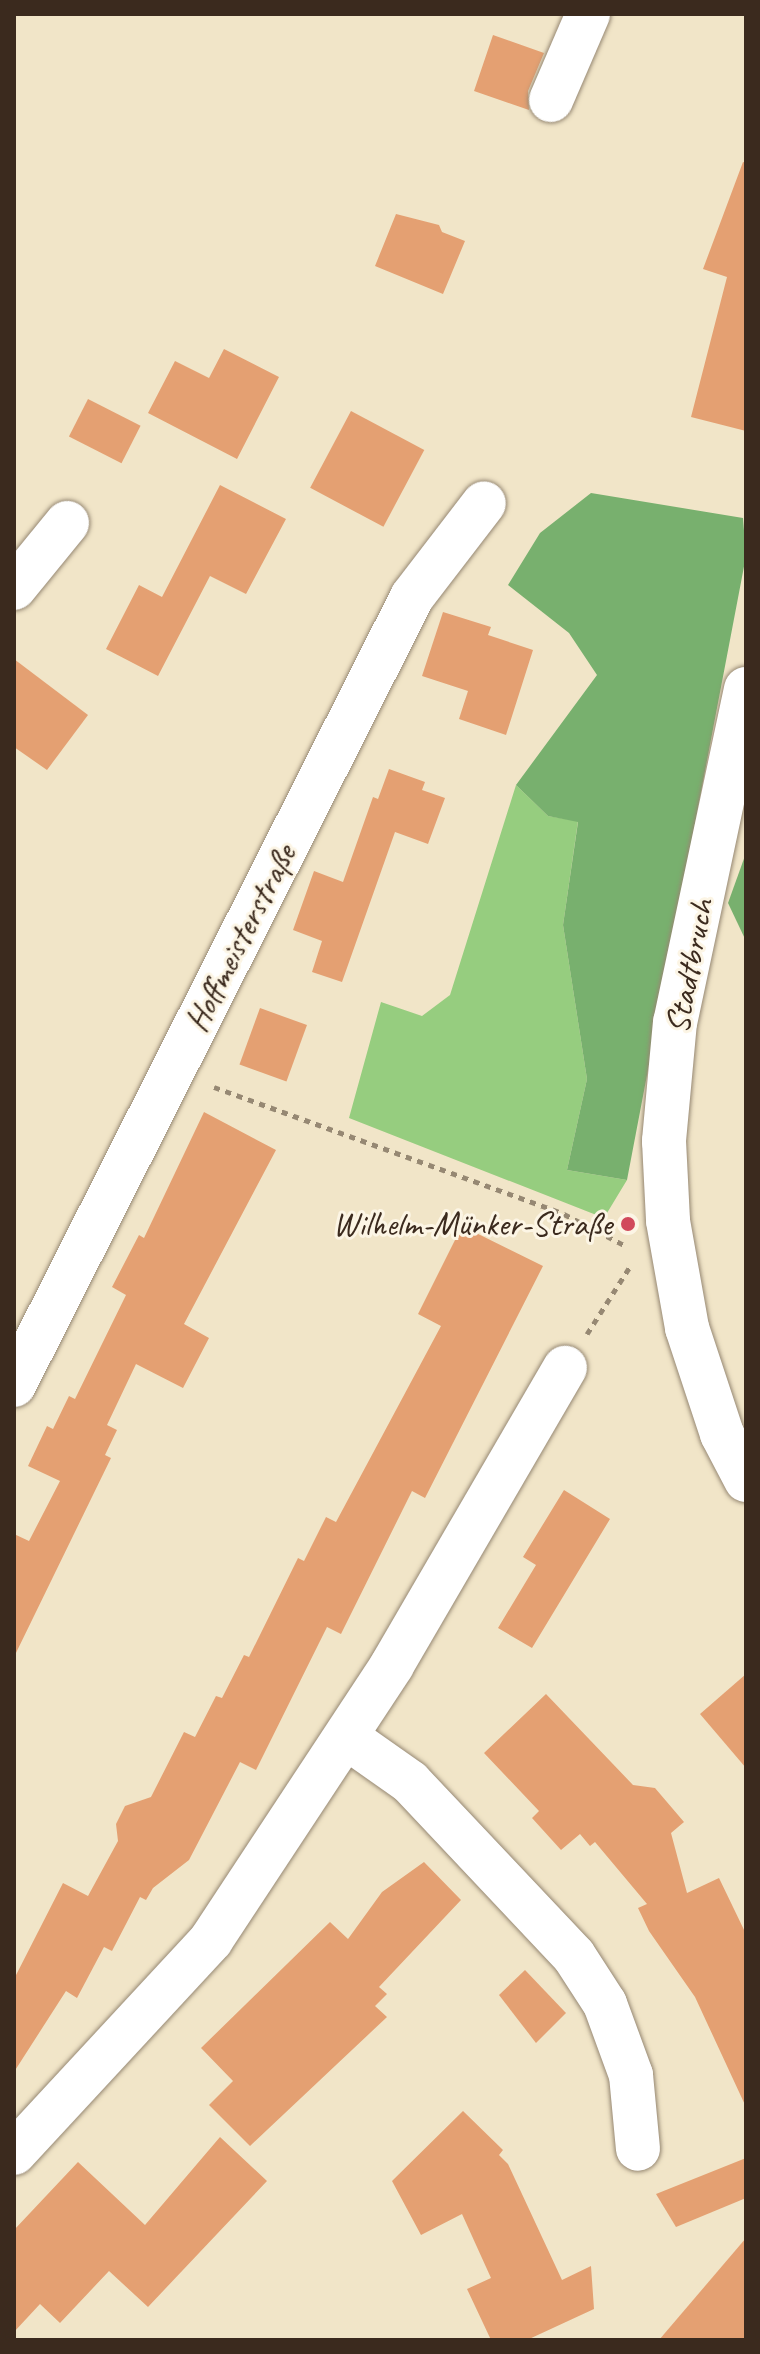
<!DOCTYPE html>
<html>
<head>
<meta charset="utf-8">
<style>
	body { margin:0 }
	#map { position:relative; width:760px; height:2354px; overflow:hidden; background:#f1e5c8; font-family:Caveat,sans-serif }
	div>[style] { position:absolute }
	.green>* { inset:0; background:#96cd7f }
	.forest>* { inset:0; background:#78b06e }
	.building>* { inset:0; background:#e4a072; transform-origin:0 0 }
	.path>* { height:5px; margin-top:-2.5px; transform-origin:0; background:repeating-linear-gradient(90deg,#968873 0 6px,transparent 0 12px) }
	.roads { filter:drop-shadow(0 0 2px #968873) drop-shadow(0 0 2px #968873) }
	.minor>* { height:44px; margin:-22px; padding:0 22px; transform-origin:22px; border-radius:22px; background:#fff }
	.dots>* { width:22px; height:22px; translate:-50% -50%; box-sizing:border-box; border:4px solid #fcf5e5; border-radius:50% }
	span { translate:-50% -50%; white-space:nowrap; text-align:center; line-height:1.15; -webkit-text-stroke:6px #fcf5e5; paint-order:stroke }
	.street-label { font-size:34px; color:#3b2a1e }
	.poi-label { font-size:34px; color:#3b2a1e }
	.right { translate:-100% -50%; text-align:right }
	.frame { position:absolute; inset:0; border:16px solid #3b2a1e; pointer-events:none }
</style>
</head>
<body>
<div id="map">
	<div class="green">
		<i style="clip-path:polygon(516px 785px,548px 816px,578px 821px,563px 925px,587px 1079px,567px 1170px,627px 1180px,604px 1218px,349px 1118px,381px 1002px,422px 1016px,450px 995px)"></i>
	</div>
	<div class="forest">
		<i style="clip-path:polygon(591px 493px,743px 518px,746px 556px,627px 1180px,567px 1170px,587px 1079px,563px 925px,578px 822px,548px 816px,516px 785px,597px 675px,569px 633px,508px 585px,540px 533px)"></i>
		<i style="clip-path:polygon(746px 853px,746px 941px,728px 903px)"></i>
	</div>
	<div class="building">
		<i style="clip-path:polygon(493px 35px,544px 53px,528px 91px,529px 110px,474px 91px)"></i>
		<i style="clip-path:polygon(743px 162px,746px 163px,746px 431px,691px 417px,727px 277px,703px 269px)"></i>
		<i style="clip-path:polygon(396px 214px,439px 225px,442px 232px,465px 241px,443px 294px,375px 266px)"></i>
		<i style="clip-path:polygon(224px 349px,279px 377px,237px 459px,148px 413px,175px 361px,209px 378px)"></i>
		<i style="left:88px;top:399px;width:59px;height:42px;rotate:27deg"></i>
		<i style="left:351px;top:411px;width:83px;height:87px;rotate:28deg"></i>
		<i style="clip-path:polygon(220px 485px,286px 519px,246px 594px,210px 576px,158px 676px,106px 649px,139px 585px,162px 597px)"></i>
		<i style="clip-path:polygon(443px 612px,491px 627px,488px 635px,533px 650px,506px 735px,459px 719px,468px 691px,422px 676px)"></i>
		<i style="clip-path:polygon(14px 659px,88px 715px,47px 770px,14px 747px)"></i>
		<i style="clip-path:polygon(389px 769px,425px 782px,422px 790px,445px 798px,428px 844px,395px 832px,342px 982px,312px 972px,322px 941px,293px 930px,314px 871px,343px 882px,373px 797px,378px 799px)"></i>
		<i style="left:260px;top:1008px;width:50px;height:60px;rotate:20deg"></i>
		<i style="clip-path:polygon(204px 1112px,276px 1150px,184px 1324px,209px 1338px,183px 1388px,136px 1364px,107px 1425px,117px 1430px,105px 1455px,111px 1458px,14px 1657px,14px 1534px,29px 1541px,60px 1481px,28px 1466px,47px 1426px,53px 1429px,69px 1396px,75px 1399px,126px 1295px,112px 1287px,139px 1235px,144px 1238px)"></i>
		<i style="clip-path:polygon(462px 1226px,543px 1266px,425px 1498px,412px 1491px,341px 1634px,327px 1627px,256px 1770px,240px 1762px,189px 1860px,153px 1888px,146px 1900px,140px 1897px,112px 1951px,104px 1947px,77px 1998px,66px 1991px,14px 2072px,14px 1979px,63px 1883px,88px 1896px,118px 1841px,116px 1824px,125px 1806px,151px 1797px,184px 1732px,195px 1737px,216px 1696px,222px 1698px,244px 1655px,249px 1657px,298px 1558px,304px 1561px,326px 1517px,336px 1522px,441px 1326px,418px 1314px)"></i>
		<i style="clip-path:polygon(564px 1490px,610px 1519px,532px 1648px,498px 1628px,536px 1565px,523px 1557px)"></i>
		<i style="clip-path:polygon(746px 1674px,746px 1768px,700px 1714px)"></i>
		<i style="clip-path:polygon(546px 1694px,633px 1785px,655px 1788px,684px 1822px,671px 1833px,687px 1893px,719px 1878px,746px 1934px,746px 2107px,695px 1997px,649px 1931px,638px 1908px,647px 1904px,595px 1842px,590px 1846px,580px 1834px,561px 1850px,532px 1818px,539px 1811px,484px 1753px)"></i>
		<i style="clip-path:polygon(424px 1862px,461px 1900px,379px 1987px,387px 1994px,375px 2006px,387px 2017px,250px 2146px,209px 2105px,233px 2081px,201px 2048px,330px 1922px,348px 1939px,382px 1892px)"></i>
		<i style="clip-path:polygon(525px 1970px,566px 2013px,536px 2043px,499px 1995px)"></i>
		<i style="clip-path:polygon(463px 2111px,503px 2150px,499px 2155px,508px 2164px,562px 2280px,591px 2266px,594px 2309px,527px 2340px,491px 2340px,467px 2289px,491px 2278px,462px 2214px,421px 2235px,392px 2181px)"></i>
		<i style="clip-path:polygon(220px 2137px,267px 2181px,148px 2307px,109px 2271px,60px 2323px,40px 2304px,14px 2332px,14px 2230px,78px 2162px,145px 2225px)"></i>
		<i style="clip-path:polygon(746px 2158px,746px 2198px,676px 2227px,656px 2194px)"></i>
		<i style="clip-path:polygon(746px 2238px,746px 2340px,659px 2340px)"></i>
	</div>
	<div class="path">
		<i style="left:214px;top:1087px;width:372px;rotate:19.9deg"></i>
		<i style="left:564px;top:1214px;width:70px;rotate:27.3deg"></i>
		<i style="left:587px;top:1334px;width:82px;rotate:-57.5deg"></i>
	</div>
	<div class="roads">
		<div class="minor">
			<i style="left:551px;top:100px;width:94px;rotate:-66.7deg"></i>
			<i style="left:14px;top:588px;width:84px;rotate:-50.8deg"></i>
			<i style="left:746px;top:689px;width:340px;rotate:102deg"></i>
			<i style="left:675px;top:1022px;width:120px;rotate:95.3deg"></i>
			<i style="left:664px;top:1141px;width:80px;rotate:87.1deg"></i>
			<i style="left:668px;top:1221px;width:109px;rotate:79.9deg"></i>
			<i style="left:687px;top:1328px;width:112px;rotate:71.7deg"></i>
			<i style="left:722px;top:1434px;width:52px;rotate:62.4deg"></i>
			<i style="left:14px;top:1385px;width:883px;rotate:-63.2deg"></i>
			<i style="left:412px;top:597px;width:118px;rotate:-52.5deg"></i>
			<i style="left:346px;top:1737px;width:78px;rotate:35.1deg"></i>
			<i style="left:410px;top:1782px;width:239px;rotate:46.7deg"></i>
			<i style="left:574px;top:1956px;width:57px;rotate:57.1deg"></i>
			<i style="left:605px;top:2004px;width:76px;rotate:69.9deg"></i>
			<i style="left:631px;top:2075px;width:74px;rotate:84.6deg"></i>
			<i style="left:14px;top:2153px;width:290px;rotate:-47.2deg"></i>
			<i style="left:211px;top:1940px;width:329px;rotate:-56.6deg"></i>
			<i style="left:392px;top:1665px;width:344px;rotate:-59.8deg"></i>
		</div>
	</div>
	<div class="dots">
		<i style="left:628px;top:1224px;background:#d1495b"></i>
	</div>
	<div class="street-label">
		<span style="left:240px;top:938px;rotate:-63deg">Hoffmeisterstraße</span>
		<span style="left:689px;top:966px;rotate:-79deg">Stadtbruch</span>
	</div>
	<div class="poi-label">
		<span class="right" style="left:612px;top:1224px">Wilhelm-Münker-Straße</span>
	</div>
	<div class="frame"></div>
</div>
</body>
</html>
